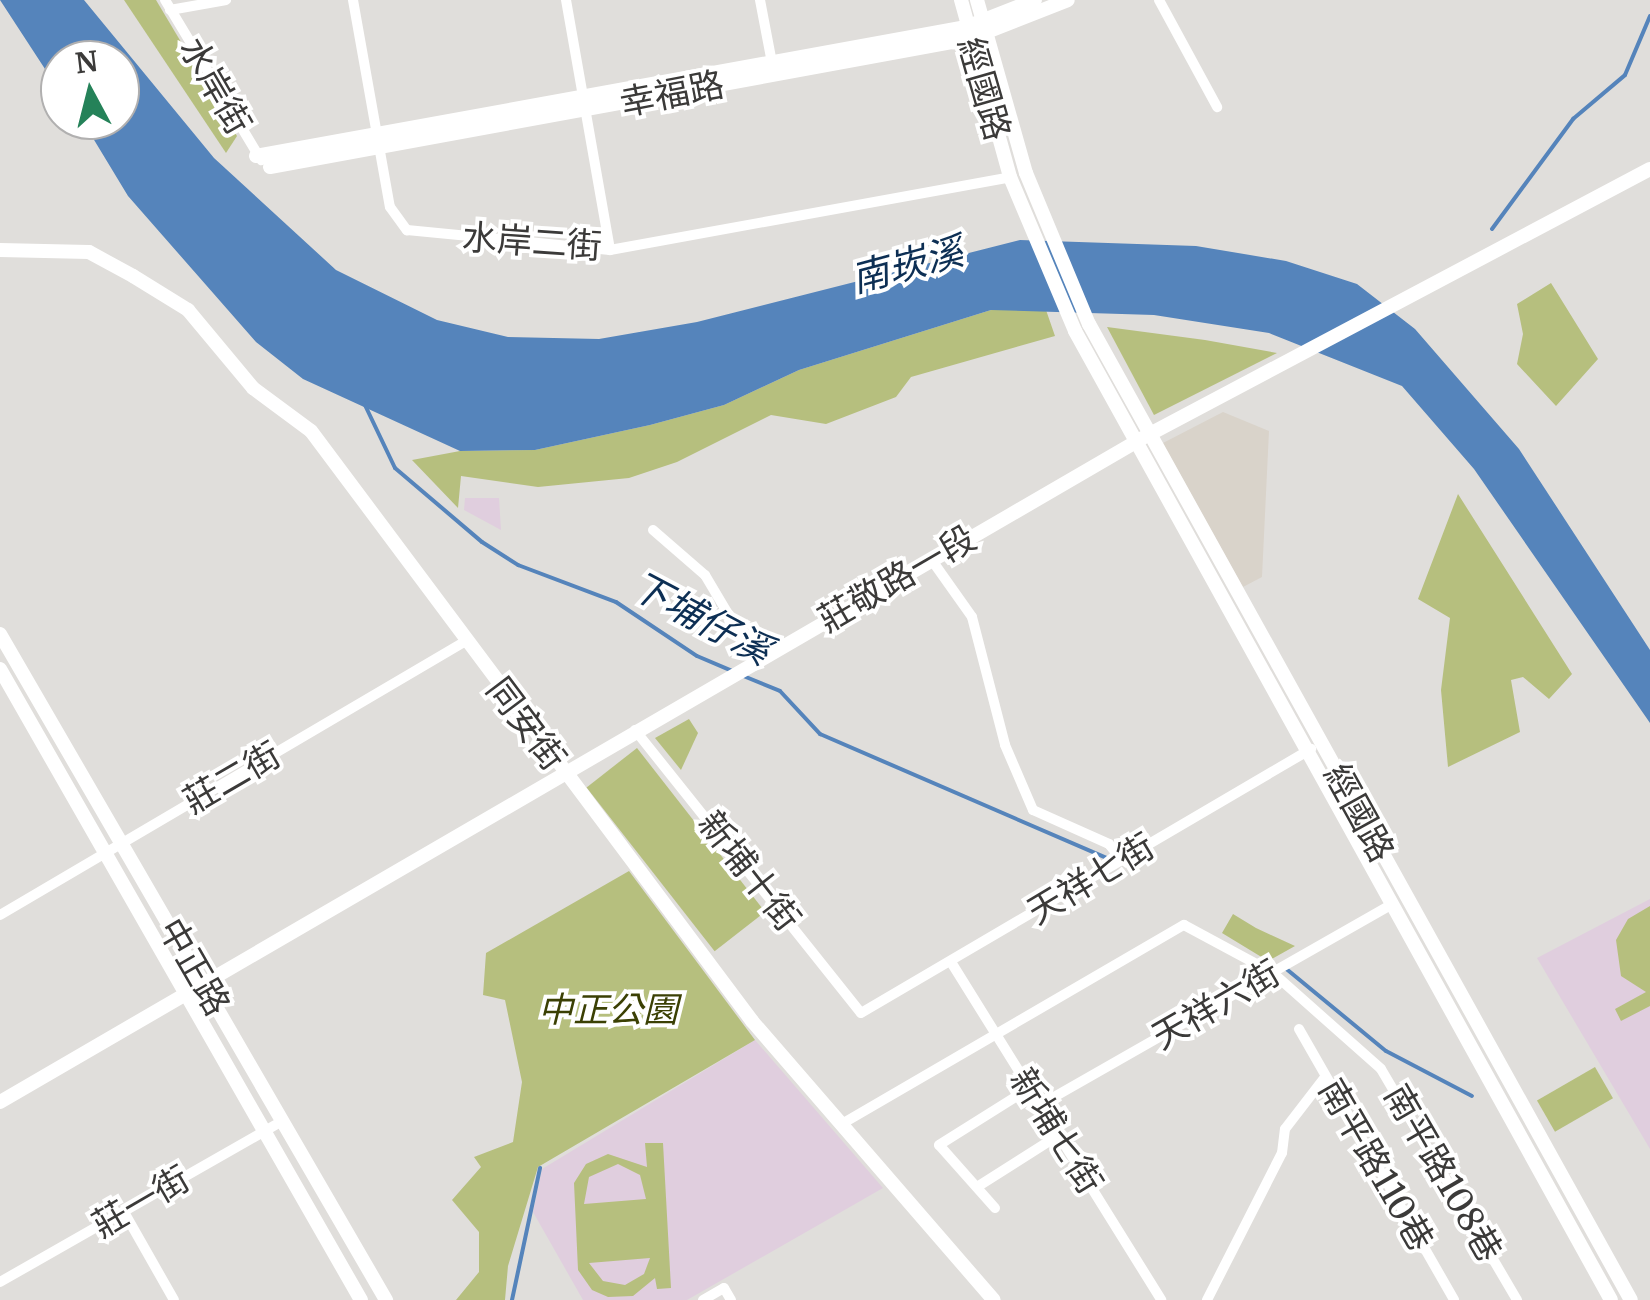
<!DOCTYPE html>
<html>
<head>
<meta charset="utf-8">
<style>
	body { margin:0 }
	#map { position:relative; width:1650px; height:1300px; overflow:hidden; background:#e0dedb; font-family:Merriweather,"Noto Sans TC",serif }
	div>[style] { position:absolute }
	.built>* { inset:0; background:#d9d3ca }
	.education>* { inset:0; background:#e0cede }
	.green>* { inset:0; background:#b6bf7e; transform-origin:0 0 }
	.water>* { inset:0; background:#5584bb }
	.stream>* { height:4px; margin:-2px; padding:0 2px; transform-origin:2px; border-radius:2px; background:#5584bb }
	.street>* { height:10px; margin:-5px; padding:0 5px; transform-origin:5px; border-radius:5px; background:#fff }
	.secondary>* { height:14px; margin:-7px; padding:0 7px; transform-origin:7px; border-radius:7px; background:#fff }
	span { translate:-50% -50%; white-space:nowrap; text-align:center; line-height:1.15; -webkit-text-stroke:8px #fff; paint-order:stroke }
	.street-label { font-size:35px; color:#3b3a39 }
	.park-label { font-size:35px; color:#3b4004; font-style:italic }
	.water-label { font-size:38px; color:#0d2f54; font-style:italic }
	.north { position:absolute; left:40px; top:40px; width:100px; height:100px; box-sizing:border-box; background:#fff; border:2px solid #b1b0b0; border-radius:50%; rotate:353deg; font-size:28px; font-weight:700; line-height:40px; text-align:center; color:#3b3a39 }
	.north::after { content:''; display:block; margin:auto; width:35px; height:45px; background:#258259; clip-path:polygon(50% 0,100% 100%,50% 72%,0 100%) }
</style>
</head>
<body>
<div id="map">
	<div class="built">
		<i style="clip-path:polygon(1223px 412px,1269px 431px,1262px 577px,1243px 587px,1163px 443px)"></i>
	</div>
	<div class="education">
		<i style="clip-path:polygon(465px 498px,499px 498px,501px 530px,464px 510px)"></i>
		<i style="clip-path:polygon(1650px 899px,1650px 1149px,1537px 958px)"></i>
		<i style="clip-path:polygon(755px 1040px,883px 1188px,687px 1300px,583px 1300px,533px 1212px,542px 1169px)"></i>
	</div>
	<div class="green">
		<i style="clip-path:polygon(124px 0,156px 0,237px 136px,226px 153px)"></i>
		<i style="clip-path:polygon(1551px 283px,1598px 359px,1556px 406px,1517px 364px,1523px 334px,1517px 304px)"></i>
		<i style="clip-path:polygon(991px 310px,1046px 310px,1055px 336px,911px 377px,896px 397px,826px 424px,771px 415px,677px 462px,629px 478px,538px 487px,461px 476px,458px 508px,412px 460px,460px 451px,535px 450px,650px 425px,724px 405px,799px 370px)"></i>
		<i style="clip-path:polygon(1107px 327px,1205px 340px,1277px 353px,1154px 415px)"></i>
		<i style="clip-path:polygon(1458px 494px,1572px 674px,1549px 699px,1523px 677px,1511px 680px,1520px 732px,1448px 767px,1441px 690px,1450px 618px,1418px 599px)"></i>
		<i style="clip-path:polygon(689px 719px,698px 733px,681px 770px,655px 738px)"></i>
		<i style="left:637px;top:748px;width:208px;height:64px;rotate:52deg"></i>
		<i style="clip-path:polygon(629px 871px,755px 1040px,538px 1167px,508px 1266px,505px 1300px,456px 1300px,479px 1272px,479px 1232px,452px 1200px,481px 1167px,474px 1157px,513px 1142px,522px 1082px,505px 1000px,483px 995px,486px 953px)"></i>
		<i style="clip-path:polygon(1650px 906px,1650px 1006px,1621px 1021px,1615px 1009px,1646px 992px,1621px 976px,1616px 940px,1628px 919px)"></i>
		<i style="clip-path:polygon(1233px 914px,1256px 928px,1295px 946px,1268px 961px,1222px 933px)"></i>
		<i style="left:1595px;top:1067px;width:36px;height:67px;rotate:60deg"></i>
		<i style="clip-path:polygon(evenodd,645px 1143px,663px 1143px,671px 1288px,657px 1289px,655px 1278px,633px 1296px,608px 1297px,592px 1290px,578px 1270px,574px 1183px,586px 1164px,608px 1154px,647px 1167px,645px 1143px,618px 1164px,640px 1175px,646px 1199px,584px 1204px,589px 1177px,618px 1164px,645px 1143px,650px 1258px,644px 1274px,625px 1285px,603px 1281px,589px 1263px,650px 1258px)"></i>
	</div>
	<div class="water">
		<i style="clip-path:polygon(0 0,84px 0,214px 158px,336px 270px,437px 320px,508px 337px,599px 339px,697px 322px,1020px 240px,1196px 246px,1286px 261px,1357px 284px,1415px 329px,1519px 449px,1650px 650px,1650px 723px,1474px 469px,1402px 386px,1269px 333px,1154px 315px,991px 310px,799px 370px,724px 405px,650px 425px,535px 450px,460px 451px,303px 379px,256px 342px,128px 196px,82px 120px,120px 120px,120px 60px,60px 60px,60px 92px)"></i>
	</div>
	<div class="stream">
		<i style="left:1492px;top:229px;width:137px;rotate:-53.6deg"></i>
		<i style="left:1573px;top:119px;width:68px;rotate:-40.2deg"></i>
		<i style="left:1625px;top:75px;width:64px;rotate:-67deg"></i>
		<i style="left:364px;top:403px;width:72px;rotate:64.5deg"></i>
		<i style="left:395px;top:468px;width:114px;rotate:40.4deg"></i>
		<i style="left:482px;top:542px;width:43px;rotate:32.6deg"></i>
		<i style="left:518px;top:565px;width:105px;rotate:20.7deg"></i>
		<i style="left:616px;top:602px;width:97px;rotate:33.7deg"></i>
		<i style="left:697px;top:656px;width:38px;rotate:23deg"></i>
		<i style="left:741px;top:675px;width:42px;rotate:22.3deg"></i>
		<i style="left:780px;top:691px;width:59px;rotate:47.1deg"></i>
		<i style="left:820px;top:734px;width:319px;rotate:23.4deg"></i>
		<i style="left:1284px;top:967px;width:132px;rotate:39.5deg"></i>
		<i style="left:1386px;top:1051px;width:97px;rotate:27.6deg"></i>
		<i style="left:512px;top:1300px;width:135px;rotate:-78deg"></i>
	</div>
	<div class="street">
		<i style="left:165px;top:0;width:187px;rotate:59deg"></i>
		<i style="left:353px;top:0;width:210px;rotate:79.9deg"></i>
		<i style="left:390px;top:207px;width:29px;rotate:54deg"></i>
		<i style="left:407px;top:230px;width:204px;rotate:5.6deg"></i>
		<i style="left:610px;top:250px;width:407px;rotate:-10.3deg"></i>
		<i style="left:566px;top:0;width:254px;rotate:80deg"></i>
		<i style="left:760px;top:0;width:69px;rotate:79.2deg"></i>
		<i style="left:1159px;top:0;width:122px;rotate:61.5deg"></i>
		<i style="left:170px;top:10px;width:57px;rotate:-10.1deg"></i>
		<i style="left:653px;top:530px;width:69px;rotate:40.9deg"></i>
		<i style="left:705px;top:575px;width:100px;rotate:59.3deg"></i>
		<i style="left:931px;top:559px;width:71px;rotate:54.7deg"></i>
		<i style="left:972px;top:617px;width:132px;rotate:75.5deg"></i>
		<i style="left:1005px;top:745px;width:71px;rotate:66.7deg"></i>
		<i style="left:1033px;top:810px;width:83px;rotate:24.1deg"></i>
		<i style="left:1109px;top:844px;width:21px;rotate:51deg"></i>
		<i style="left:635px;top:730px;width:362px;rotate:51.4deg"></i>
		<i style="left:861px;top:1013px;width:522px;rotate:-30.4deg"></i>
		<i style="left:0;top:915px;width:538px;rotate:-30.47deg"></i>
		<i style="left:951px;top:962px;width:398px;rotate:58.1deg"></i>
		<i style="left:1299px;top:1029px;width:312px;rotate:60.2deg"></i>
		<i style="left:1040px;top:1105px;width:404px;rotate:-29.7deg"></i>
		<i style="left:840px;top:1125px;width:398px;rotate:-30.2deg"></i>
		<i style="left:1184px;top:925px;width:101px;rotate:28.3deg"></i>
		<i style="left:1273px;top:973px;width:144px;rotate:41.6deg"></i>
		<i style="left:1381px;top:1069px;width:268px;rotate:59.5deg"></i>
		<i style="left:977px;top:1187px;width:97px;rotate:-32.4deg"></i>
		<i style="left:995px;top:1208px;width:84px;rotate:-131.6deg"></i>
		<i style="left:939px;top:1145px;width:107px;rotate:-32.1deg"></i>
		<i style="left:124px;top:1212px;width:101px;rotate:60.4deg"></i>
		<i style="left:0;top:1282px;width:325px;rotate:-29.7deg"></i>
		<i style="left:703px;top:1300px;width:24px;rotate:-30deg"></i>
		<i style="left:724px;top:1288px;width:14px;rotate:60deg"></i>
		<i style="left:1207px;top:1300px;width:165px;rotate:-63deg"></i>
		<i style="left:1282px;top:1153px;width:24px;rotate:-83deg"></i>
		<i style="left:1285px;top:1129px;width:66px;rotate:-52.4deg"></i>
	</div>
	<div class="secondary">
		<i style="left:961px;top:0;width:184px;rotate:74.5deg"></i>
		<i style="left:1010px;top:177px;width:167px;rotate:67.1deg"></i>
		<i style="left:1075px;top:331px;width:1107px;rotate:61.05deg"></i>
		<i style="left:977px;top:0;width:180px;rotate:74.2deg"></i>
		<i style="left:1026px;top:173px;width:164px;rotate:67.4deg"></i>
		<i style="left:1089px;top:324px;width:1116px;rotate:60.96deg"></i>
		<i style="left:256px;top:156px;width:722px;rotate:-10.3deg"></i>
		<i style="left:966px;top:27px;width:74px;rotate:-21.4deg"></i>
		<i style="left:270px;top:167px;width:711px;rotate:-10.38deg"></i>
		<i style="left:969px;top:39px;width:106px;rotate:-21.5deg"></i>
		<i style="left:0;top:250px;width:89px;rotate:1.3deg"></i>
		<i style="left:89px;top:252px;width:50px;rotate:28.6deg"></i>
		<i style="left:133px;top:276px;width:65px;rotate:31.7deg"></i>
		<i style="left:188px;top:310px;width:102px;rotate:50.2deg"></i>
		<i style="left:253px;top:388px;width:72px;rotate:36.6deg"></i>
		<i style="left:311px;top:431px;width:737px;rotate:53.22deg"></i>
		<i style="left:752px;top:1021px;width:369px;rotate:49.1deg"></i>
		<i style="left:0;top:634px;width:770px;rotate:59.9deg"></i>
		<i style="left:0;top:669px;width:727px;rotate:60.23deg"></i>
		<i style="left:0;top:1102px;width:1328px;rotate:-30.16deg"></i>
		<i style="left:1148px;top:435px;width:568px;rotate:-27.92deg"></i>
	</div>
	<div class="street-label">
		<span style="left:215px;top:86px;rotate:60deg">水岸街</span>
		<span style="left:984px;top:89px;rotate:74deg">經國路</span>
		<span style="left:672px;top:94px;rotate:-11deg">幸福路</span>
		<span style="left:532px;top:242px;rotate:4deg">水岸二街</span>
		<span style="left:897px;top:579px;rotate:-30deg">莊敬路一段</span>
		<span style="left:526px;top:724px;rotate:53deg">同安街</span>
		<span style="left:232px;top:778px;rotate:-30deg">莊二街</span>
		<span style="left:1359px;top:813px;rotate:61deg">經國路</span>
		<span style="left:749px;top:871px;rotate:52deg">新埔十街</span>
		<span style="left:1091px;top:879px;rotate:-31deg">天祥七街</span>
		<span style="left:194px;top:967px;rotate:60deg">中正路</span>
		<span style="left:1216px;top:1005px;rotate:-30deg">天祥六街</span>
		<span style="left:1056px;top:1131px;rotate:58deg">新埔七街</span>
		<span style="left:1376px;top:1165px;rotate:60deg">南平路110巷</span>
		<span style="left:1443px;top:1173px;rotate:60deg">南平路108巷</span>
		<span style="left:141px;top:1202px;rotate:-30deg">莊一街</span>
	</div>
	<div class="park-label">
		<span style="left:608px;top:1010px">中正公園</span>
	</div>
	<div class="water-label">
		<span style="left:907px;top:265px;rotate:-15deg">南崁溪</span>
		<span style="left:701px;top:618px;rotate:28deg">下埔仔溪</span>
	</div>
	<div class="north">N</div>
</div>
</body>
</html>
